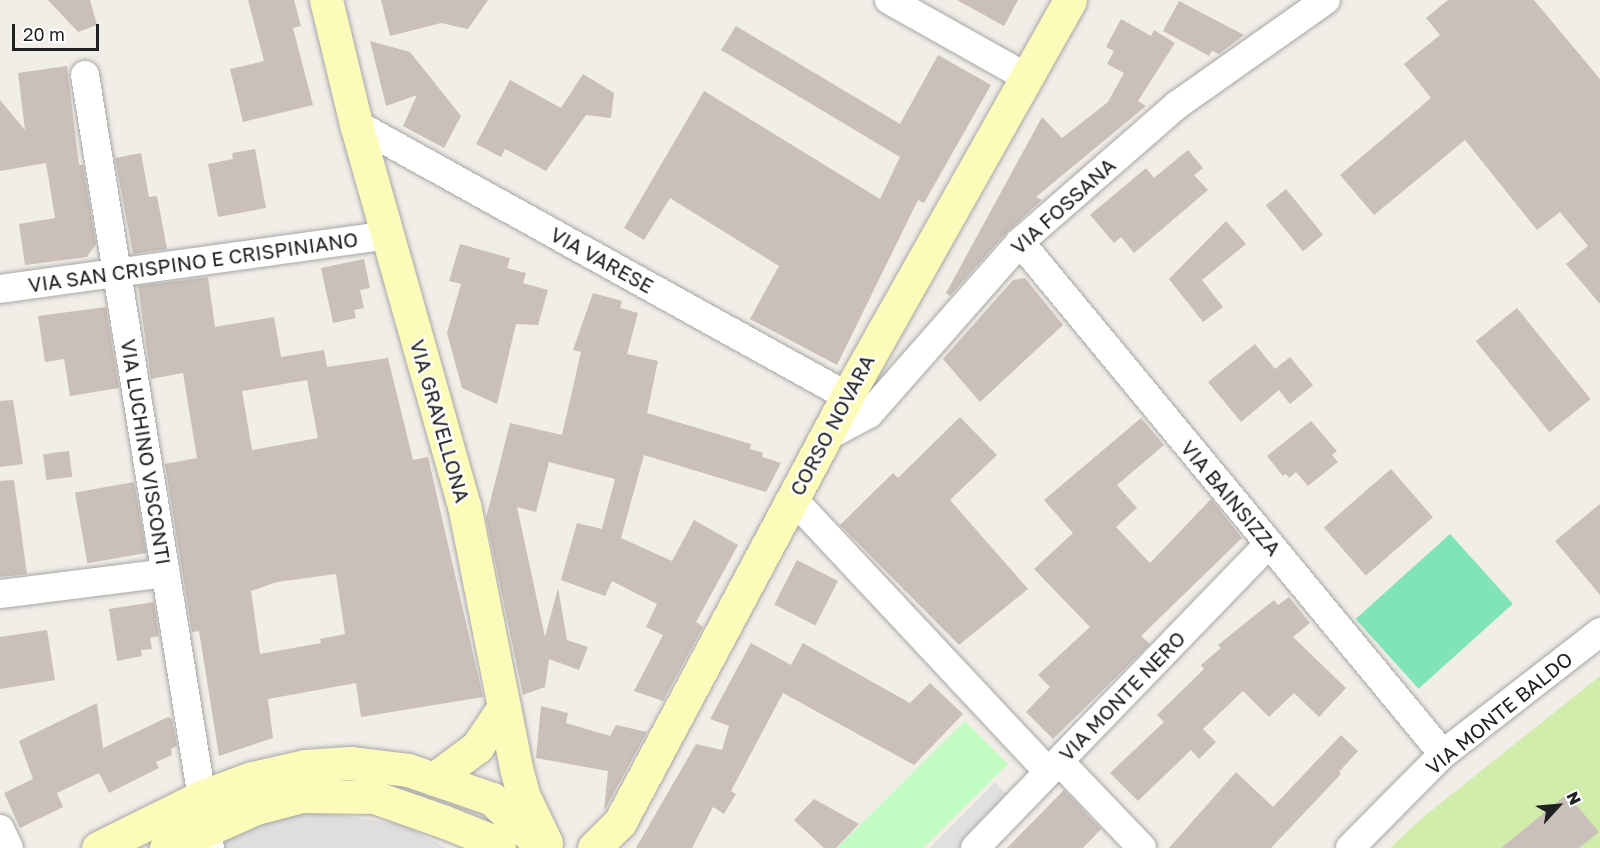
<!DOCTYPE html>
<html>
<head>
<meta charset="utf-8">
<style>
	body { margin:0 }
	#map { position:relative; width:1600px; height:848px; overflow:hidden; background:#f1ede7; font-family:"Golos Text",sans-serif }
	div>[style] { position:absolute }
	.residential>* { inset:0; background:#dfdddd }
	.grass>* { inset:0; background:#d0edab }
	.park>* { inset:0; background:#c3fcc3 }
	.pitch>* { inset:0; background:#81e4b6; transform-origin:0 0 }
	.parking>* { inset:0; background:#e0e0e0 }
	.building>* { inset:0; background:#cabfb9; transform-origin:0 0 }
	.roads { filter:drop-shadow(0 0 2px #a7a7a7) drop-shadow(0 0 2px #a7a7a7) }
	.street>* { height:28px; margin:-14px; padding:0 14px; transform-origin:14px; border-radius:14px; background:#fff }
	.secondary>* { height:33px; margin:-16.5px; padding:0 16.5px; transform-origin:16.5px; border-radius:16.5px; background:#fdfbb9 }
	span { translate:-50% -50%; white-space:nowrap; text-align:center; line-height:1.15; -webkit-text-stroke:4.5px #fff; paint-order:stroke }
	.street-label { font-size:20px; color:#202020 }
	.north { position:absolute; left:1528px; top:776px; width:60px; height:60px; -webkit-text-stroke:4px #fff; paint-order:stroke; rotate:64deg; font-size:16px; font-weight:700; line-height:24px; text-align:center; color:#202020 }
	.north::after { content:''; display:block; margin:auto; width:21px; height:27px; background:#202020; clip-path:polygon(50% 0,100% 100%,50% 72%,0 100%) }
	.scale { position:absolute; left:12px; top:24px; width:87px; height:27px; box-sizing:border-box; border:3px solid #202020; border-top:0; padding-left:8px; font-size:18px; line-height:21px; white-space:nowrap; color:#202020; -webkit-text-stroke:4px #fff; paint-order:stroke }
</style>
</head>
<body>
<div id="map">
	<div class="residential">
		<i style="clip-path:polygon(278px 811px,339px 815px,403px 825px,447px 848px,201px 848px)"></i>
	</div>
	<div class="grass">
		<i style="clip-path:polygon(1600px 676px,1600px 848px,1390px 848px,1421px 819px)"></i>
	</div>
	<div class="park">
		<i style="clip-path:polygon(965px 721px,1008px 764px,923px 848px,837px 848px)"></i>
	</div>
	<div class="pitch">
		<i style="left:1450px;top:534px;width:94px;height:127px;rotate:48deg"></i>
	</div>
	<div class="parking">
		<i style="clip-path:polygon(995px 782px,1009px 796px,957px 848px,930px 848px)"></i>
	</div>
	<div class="building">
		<i style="clip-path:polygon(48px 0,90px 0,97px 25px,78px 32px)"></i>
		<i style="clip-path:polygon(248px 0,294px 0,301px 26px,293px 28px,313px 105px,243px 122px,230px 69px,264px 61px)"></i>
		<i style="clip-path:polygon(381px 0,488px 0,468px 29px,441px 23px,390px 36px)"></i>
		<i style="clip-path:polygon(957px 0,1018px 0,1004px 26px)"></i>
		<i style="clip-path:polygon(1448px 0,1534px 0,1600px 79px,1600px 304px,1566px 264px,1588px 246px,1560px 212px,1537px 230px,1465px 140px,1374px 215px,1340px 175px,1431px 98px,1404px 64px,1440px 35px,1426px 18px)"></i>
		<i style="clip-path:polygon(1179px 1px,1244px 35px,1219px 54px,1212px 51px,1209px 56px,1163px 31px)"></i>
		<i style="clip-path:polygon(1121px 19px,1151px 36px,1154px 30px,1175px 43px,1138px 101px,1146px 106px,1036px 197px,1042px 200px,1008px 231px,950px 296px,946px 293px,1042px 117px,1062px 138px,1108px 102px,1124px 73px,1107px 64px,1114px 51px,1106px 47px)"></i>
		<i style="clip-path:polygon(736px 26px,900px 124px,938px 55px,991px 85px,924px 203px,918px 200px,837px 365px,750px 319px,779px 266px,670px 198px,644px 240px,624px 228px,704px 91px,880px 199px,900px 157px,721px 50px)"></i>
		<i style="clip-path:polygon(370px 41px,410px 52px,461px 116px,444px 148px,403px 126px,417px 95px,386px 106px)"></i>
		<i style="clip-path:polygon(67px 66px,79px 165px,83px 165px,96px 244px,87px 257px,25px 265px,19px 224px,55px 218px,46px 163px,0 171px,0 100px,25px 130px,18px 73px)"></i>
		<i style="clip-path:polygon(583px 74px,614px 93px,611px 118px,586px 115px,546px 171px,505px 149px,501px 157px,476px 144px,510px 80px,561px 108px)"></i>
		<i style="clip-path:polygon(255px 149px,266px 208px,218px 217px,208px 164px,233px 159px,232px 153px)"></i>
		<i style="clip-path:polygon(1188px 150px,1203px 168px,1194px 175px,1208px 190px,1134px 253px,1121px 237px,1114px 243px,1090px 215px,1146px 168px,1154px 178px)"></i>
		<i style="clip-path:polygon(141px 153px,149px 197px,157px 196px,167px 249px,133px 254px,115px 158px)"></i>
		<i style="left:1286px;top:189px;width:59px;height:26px;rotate:51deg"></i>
		<i style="clip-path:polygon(1226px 221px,1246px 244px,1202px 280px,1223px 307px,1203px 322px,1169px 279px)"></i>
		<i style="clip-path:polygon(460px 244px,510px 258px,507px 268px,526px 273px,523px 283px,548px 290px,538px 325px,516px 324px,497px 404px,462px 388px,447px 333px,461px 284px,449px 281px)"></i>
		<i style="clip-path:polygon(364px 259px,370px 288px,360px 290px,364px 308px,354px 310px,356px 318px,333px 323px,321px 268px)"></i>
		<i style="clip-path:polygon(evenodd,208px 277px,215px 327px,274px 317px,281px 357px,324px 350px,327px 367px,388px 358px,413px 460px,428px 457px,483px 697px,361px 717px,356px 683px,268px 699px,273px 738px,219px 756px,199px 631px,192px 632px,165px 464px,197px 458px,183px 373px,151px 379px,138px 286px,208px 277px,307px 380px,318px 438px,252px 450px,242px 391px,307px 380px,208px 277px,336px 574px,345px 634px,320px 639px,321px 643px,260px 654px,251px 591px,277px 582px,336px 574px)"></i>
		<i style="clip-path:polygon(1025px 278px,1063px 325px,980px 402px,943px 359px,1013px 280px)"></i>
		<i style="clip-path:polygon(593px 293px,622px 301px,620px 308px,638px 313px,627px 354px,658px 361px,647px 413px,751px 444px,750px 449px,763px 453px,762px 457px,781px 463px,766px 492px,644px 455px,621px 538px,672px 561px,694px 520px,738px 545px,696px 622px,703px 627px,663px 701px,634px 691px,663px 635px,646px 627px,657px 604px,612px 581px,605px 596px,561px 580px,577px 523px,602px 529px,615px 479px,549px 462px,536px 512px,517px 507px,545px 637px,558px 588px,567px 640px,588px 647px,579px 670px,549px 659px,545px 687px,523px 695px,486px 518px,510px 423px,562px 435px,581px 352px,573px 350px)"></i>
		<i style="clip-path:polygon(106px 307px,119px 388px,70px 396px,64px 359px,45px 362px,38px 316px)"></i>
		<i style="left:1517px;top:308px;width:117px;height:53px;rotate:51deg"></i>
		<i style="clip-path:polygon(1255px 344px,1275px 369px,1290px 357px,1313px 385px,1290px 404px,1279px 390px,1241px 422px,1208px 382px)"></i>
		<i style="clip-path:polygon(13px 400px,23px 464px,0 467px,0 401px)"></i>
		<i style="clip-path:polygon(960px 417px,997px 455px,950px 500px,1028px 589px,959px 645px,840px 525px,893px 473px,898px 478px)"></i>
		<i style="clip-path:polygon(1141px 418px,1164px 445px,1117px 485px,1137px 508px,1116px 527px,1150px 563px,1211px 499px,1242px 538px,1141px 636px,1150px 644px,1053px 739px,1026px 712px,1050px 687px,1038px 675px,1090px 627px,1034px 569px,1073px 533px,1044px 500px)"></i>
		<i style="clip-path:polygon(1311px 421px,1337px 451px,1332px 455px,1338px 462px,1308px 486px,1296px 472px,1289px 478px,1286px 474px,1283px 476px,1267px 456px)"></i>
		<i style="left:69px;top:451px;width:26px;height:26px;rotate:83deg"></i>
		<i style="left:1391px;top:469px;width:64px;height:89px;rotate:49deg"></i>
		<i style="clip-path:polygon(14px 480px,27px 574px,0 577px,0 481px)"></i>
		<i style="left:134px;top:482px;width:72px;height:60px;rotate:80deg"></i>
		<i style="clip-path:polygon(1600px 504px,1600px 595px,1555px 541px)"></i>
		<i style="left:797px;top:560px;width:46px;height:50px;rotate:27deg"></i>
		<i style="clip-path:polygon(1289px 597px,1310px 623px,1293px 637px,1346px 688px,1319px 717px,1294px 693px,1269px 717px,1243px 691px,1203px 729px,1216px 742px,1199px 759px,1191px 750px,1138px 801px,1110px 773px,1164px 722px,1157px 715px,1204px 669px,1201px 665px,1221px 648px,1218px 645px,1274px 600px,1278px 605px)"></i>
		<i style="clip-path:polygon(154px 602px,159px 636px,150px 638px,152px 649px,141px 650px,142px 656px,117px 661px,109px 609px)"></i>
		<i style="clip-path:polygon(47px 630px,55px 680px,0 689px,0 637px)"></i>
		<i style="clip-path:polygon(751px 643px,791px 665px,803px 643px,910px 703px,930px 683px,963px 714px,914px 765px,783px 693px,731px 791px,736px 794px,724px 814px,713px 807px,692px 848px,636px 848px,696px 744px,722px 750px,729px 726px,710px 719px)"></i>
		<i style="clip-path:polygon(97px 703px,103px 748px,168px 717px,172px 719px,177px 746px,171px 749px,172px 755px,156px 762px,159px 768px,109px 793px,99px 773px,57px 793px,63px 807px,20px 828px,4px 793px,33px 779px,19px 741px)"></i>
		<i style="clip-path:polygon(541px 706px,568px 713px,566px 723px,610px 736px,616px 725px,647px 732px,604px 811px,608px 771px,536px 758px)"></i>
		<i style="clip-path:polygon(1341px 735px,1358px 751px,1339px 772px,1341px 774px,1271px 848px,1169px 848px,1236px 772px,1273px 807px)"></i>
		<i style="clip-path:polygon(1064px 790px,1101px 829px,1083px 848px,1007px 848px)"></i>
		<i style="clip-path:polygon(1567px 794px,1599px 832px,1579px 848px,1501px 848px)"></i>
		<i style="clip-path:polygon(814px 799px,859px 824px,836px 848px,824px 848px,794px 820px)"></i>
	</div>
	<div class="roads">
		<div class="street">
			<i style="left:889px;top:0;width:157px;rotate:29.3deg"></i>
			<i style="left:85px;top:75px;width:783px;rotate:80.81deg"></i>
			<i style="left:356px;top:124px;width:561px;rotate:28.99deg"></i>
			<i style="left:1020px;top:242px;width:664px;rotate:50.44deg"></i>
			<i style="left:0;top:289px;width:391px;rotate:-7.9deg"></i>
			<i style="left:824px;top:438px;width:51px;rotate:-28.1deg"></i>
			<i style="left:869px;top:414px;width:229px;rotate:-48.7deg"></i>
			<i style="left:1020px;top:242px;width:208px;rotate:-41.1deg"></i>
			<i style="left:1177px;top:105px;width:182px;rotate:-35.2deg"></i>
			<i style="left:792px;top:498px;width:375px;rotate:46.9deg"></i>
			<i style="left:0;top:594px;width:167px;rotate:-7.2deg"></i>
			<i style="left:1059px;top:761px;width:120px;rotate:46.3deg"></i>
			<i style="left:0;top:829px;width:21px;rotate:65deg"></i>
			<i style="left:975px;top:848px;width:423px;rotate:-46deg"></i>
			<i style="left:1350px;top:848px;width:132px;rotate:-45.3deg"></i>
			<i style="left:1443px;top:754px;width:199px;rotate:-37.8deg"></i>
		</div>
		<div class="secondary">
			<i style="left:326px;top:0;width:128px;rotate:76.4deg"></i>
			<i style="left:356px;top:124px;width:396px;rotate:74.2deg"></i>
			<i style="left:464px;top:505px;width:268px;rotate:78.8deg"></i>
			<i style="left:516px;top:768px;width:30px;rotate:75deg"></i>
			<i style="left:524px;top:797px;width:51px;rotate:64.4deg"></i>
			<i style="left:434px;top:779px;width:54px;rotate:-36.7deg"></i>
			<i style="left:477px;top:747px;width:48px;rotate:-56deg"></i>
			<i style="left:98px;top:848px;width:117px;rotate:-26.3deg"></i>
			<i style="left:203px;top:796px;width:52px;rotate:-20.2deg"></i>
			<i style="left:252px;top:778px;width:54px;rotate:-12.8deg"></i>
			<i style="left:305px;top:766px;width:45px;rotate:-3.8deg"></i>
			<i style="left:350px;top:763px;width:58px;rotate:6.9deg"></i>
			<i style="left:408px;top:770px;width:89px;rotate:19deg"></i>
			<i style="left:492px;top:799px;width:58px;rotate:43.6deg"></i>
			<i style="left:166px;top:848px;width:98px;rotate:-24deg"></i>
			<i style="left:256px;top:808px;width:48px;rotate:-14.6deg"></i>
			<i style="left:302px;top:796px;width:72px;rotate:0.8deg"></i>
			<i style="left:374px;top:797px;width:75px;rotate:19.4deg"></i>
			<i style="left:445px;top:822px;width:48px;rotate:21.8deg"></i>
			<i style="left:490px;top:840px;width:12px;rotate:42deg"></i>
			<i style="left:594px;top:848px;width:37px;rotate:-45deg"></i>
			<i style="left:620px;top:822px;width:483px;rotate:-61.9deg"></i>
			<i style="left:847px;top:396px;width:454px;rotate:-60.6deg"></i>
		</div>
	</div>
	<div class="street-label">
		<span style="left:1063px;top:206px;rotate:-42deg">VIA FOSSANA</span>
		<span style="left:602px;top:260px;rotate:29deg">VIA VARESE</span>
		<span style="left:193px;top:262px;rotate:-8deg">VIA SAN CRISPINO E CRISPINIANO</span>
		<span style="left:440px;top:421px;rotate:74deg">VIA GRAVELLONA</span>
		<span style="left:832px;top:425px;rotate:-62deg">CORSO NOVARA</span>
		<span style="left:146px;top:452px;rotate:81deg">VIA LUCHINO VISCONTI</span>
		<span style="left:1231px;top:498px;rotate:50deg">VIA BAINSIZZA</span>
		<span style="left:1122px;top:696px;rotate:-46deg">VIA MONTE NERO</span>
		<span style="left:1499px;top:713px;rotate:-39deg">VIA MONTE BALDO</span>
	</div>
	<div class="north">N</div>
	<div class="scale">20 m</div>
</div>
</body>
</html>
